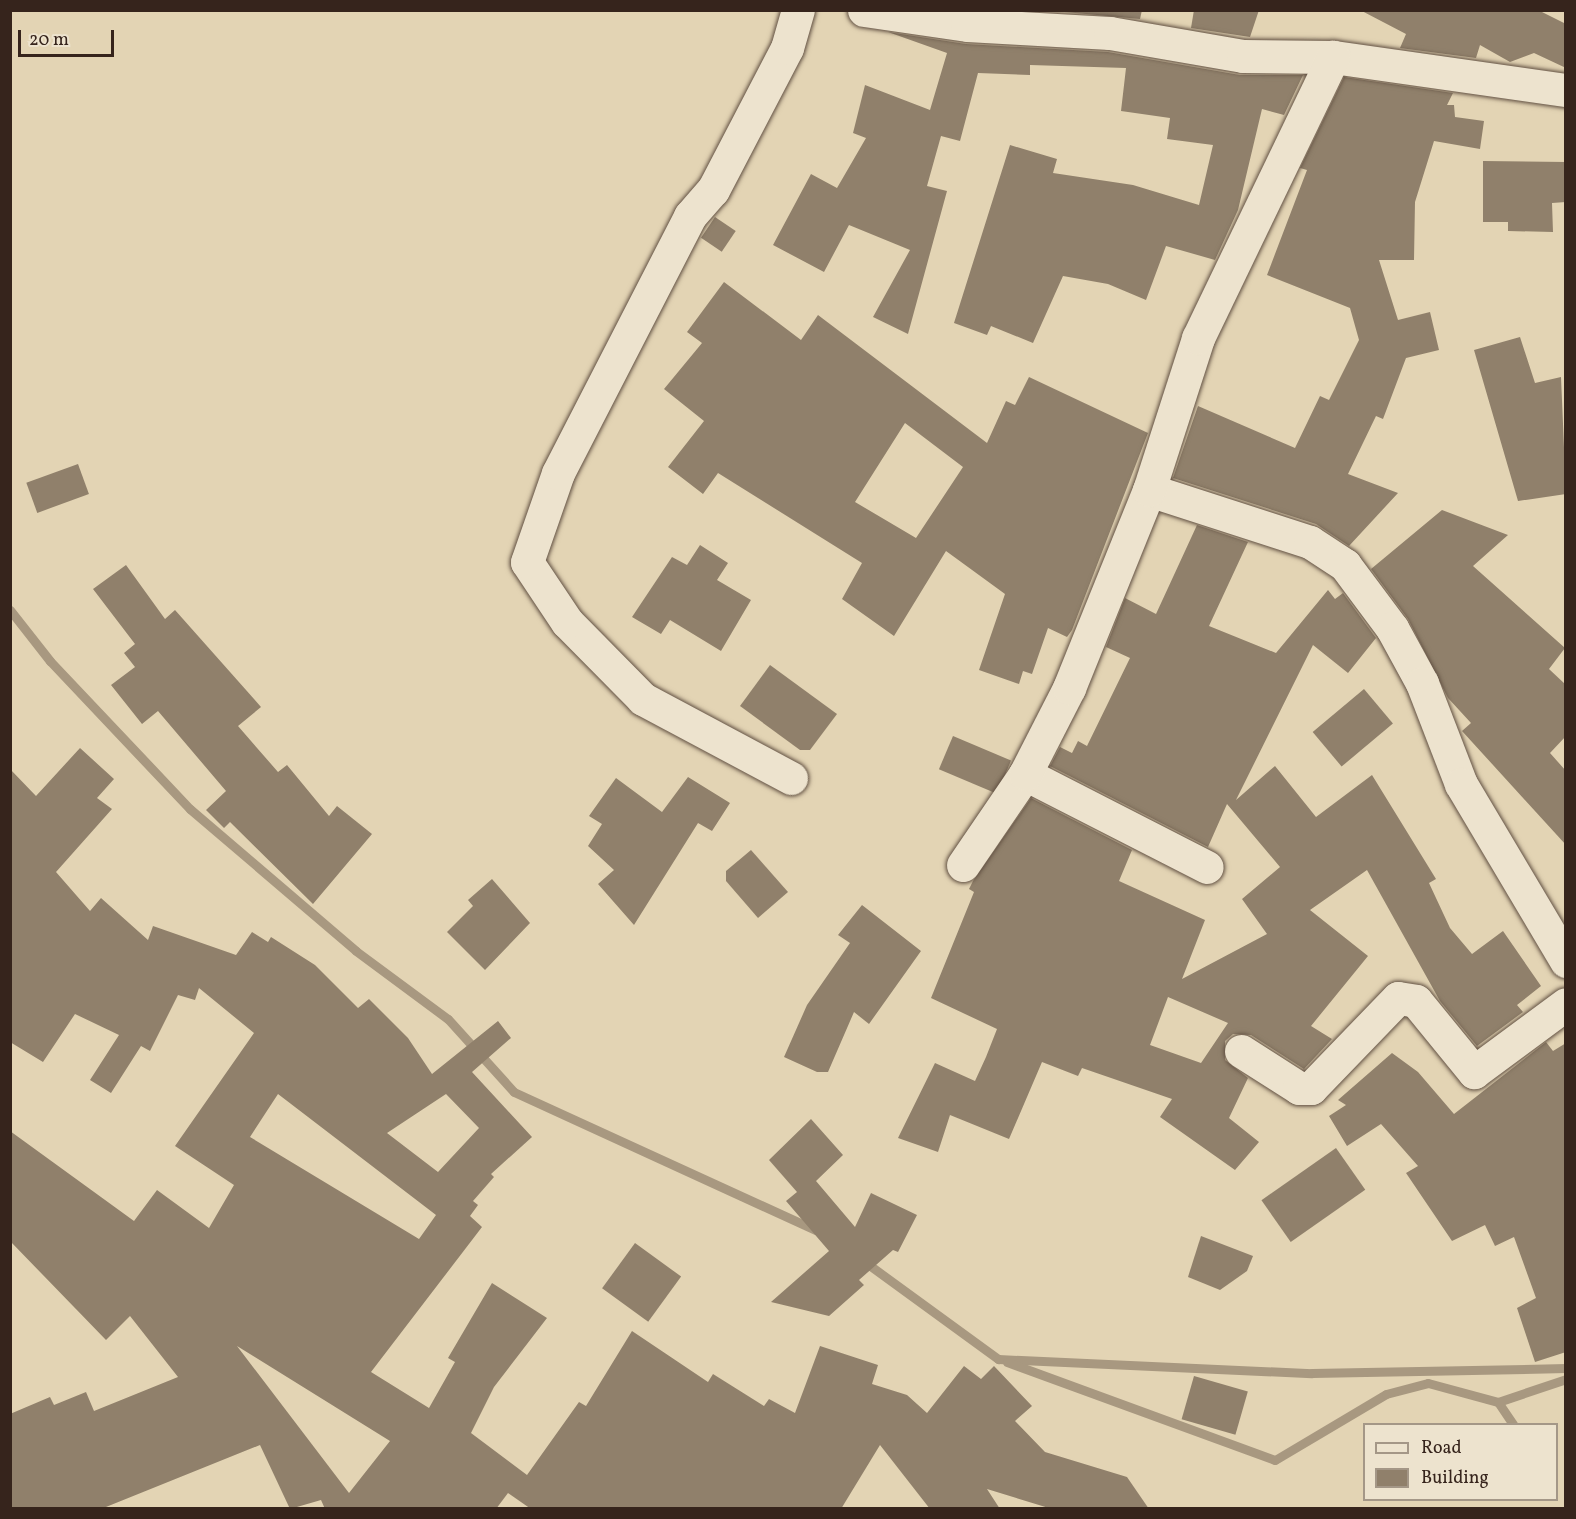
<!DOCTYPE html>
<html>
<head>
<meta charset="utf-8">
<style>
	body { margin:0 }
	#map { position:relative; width:1576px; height:1519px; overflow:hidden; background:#e3d4b4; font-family:Vollkorn,serif }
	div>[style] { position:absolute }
	.stream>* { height:9px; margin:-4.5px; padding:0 4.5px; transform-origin:4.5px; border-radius:4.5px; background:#a89880 }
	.building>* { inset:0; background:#90806b; transform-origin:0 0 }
	.roads { filter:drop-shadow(0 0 2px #615042) drop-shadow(0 0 2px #615042) }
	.minor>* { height:33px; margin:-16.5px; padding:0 16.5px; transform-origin:16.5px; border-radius:16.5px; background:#ede3ce }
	span { translate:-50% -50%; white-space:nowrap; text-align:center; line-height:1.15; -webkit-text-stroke:4.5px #ede3ce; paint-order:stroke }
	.frame { position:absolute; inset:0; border:12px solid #36241c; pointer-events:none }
	.legend { position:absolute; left:1363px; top:1423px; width:195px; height:78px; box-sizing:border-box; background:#ede3ce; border:2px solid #a49787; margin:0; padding:8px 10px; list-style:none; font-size:18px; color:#36241c }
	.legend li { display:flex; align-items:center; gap:12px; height:30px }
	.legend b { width:30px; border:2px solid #a49787 }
	.scale { position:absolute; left:18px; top:30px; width:96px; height:27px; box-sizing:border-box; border:3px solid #36241c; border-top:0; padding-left:8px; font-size:18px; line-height:21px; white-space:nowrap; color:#36241c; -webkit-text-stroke:4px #ede3ce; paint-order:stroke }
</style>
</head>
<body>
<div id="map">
	<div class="stream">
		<i style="left:10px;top:610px;width:65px;rotate:51.9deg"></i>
		<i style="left:50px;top:661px;width:204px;rotate:46.6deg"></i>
		<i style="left:190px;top:809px;width:218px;rotate:40.5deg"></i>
		<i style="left:356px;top:951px;width:114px;rotate:36.5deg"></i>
		<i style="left:448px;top:1019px;width:98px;rotate:47.9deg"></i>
		<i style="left:514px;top:1092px;width:332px;rotate:24.6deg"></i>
		<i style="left:865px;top:1262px;width:165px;rotate:36.1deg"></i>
		<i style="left:998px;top:1359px;width:314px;rotate:2.6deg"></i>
		<i style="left:1312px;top:1373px;width:254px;rotate:-1.1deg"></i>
		<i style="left:1007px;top:1362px;width:285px;rotate:20.1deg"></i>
		<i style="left:1275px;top:1460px;width:129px;rotate:-30.7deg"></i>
		<i style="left:1386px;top:1394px;width:43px;rotate:-14.7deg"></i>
		<i style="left:1428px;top:1383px;width:73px;rotate:15.2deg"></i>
		<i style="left:1498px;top:1402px;width:27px;rotate:56deg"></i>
		<i style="left:1498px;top:1402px;width:72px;rotate:-18.7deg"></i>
	</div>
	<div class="building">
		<i style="clip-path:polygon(1043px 10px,1142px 10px,1140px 19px)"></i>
		<i style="clip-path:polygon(1194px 10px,1259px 10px,1250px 37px,1191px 28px)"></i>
		<i style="clip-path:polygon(1360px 10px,1538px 10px,1566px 24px,1566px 68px,1534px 53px,1510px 62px,1480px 45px,1476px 58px,1400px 48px,1406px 34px)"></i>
		<i style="clip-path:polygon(888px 32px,966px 44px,1108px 52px,1240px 75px,1303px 75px,1284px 115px,1262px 109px,1238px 210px,1215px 260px,1166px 246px,1146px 300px,1108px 284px,1063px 276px,1033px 343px,991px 326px,987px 335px,954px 323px,1010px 145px,1057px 159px,1053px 173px,1133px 185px,1199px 205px,1213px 145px,1167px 139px,1170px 118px,1121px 111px,1126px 68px,1030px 65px,1030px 75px,978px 73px,960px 141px,941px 136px,927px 186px,947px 191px,908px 334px,873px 317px,910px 250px,849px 225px,824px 272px,773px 245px,811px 174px,837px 188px,866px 138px,853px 133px,865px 85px,930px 110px,947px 53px)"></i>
		<i style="clip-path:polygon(1344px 77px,1453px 93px,1447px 105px,1454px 105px,1455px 117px,1484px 121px,1480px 149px,1434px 141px,1415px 202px,1414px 260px,1379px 260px,1398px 320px,1430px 312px,1439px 350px,1406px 358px,1383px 419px,1376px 416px,1348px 474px,1398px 493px,1349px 546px,1316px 524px,1173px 478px,1198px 406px,1295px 448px,1320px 396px,1329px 400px,1359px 340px,1350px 308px,1267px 275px,1307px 170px,1300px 168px)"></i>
		<i style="clip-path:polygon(1483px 161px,1566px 162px,1566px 202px,1552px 203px,1553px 232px,1508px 231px,1508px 222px,1483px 222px)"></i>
		<i style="left:715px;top:217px;width:25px;height:25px;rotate:34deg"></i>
		<i style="clip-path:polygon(evenodd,724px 282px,801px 340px,818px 315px,987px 443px,1006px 401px,1015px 405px,1029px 377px,1148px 433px,1072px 630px,1067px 637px,1048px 628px,1032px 674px,1023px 671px,1019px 684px,979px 670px,1005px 594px,946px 551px,894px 636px,842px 599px,862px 563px,718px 473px,703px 494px,668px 467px,704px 421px,664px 389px,702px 343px,687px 332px,724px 282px,905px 423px,963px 467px,916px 538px,855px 502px,905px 423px)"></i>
		<i style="clip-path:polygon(1520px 337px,1535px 383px,1561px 377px,1566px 494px,1518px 501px,1474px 350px)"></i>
		<i style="left:78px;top:464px;width:32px;height:55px;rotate:70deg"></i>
		<i style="clip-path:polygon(1442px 510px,1508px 535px,1473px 566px,1565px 648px,1549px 669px,1566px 685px,1566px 736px,1550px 753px,1566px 771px,1566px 845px,1462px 731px,1471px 723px,1448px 698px,1408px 619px,1371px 569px)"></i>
		<i style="clip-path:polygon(evenodd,1197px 525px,1248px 542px,1209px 626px,1276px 653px,1328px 590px,1335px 599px,1343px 593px,1376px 638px,1348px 673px,1313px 645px,1236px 800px,1275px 766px,1316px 817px,1372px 775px,1436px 879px,1429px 883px,1450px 928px,1472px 954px,1503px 931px,1541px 986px,1517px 1005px,1523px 1012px,1477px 1046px,1440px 1001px,1367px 870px,1310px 910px,1368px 956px,1311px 1026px,1332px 1039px,1304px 1069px,1251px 1035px,1233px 1034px,1225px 1041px,1225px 1060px,1248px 1078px,1229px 1118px,1259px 1142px,1235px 1170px,1160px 1117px,1172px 1099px,1082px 1068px,1078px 1076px,1042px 1062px,1009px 1139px,950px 1115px,938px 1152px,898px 1138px,935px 1063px,975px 1081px,986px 1057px,997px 1029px,931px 998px,974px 892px,969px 889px,973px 881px,1031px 798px,1132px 850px,1119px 881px,1205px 920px,1182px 979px,1267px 934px,1242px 899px,1280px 867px,1227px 804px,1208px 847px,1050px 766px,1060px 747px,1072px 753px,1078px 741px,1087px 746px,1130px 658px,1106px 647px,1125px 598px,1156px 614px,1197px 525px,1168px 997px,1228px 1023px,1201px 1063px,1150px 1045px,1168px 997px)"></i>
		<i style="clip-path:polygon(700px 545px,728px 563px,717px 580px,751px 600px,721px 651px,670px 620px,661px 634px,632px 617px,672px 557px,687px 565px)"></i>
		<i style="clip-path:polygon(126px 565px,165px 619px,175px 610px,261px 707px,238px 726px,278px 772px,287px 765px,329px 816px,337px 806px,372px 834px,313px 904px,230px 822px,224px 828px,206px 810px,226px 791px,158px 711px,142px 724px,111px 685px,135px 667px,124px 653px,135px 644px,93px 589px)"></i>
		<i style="clip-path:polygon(770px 665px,837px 714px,810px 750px,800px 750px,740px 706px)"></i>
		<i style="left:1364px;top:689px;width:45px;height:67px;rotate:50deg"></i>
		<i style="left:953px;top:736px;width:63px;height:36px;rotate:23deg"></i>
		<i style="clip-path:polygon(evenodd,80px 748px,114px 779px,97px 798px,112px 809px,56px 872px,90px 911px,101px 898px,148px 940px,153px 926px,236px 955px,252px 932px,268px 942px,271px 937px,315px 965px,358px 1008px,369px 999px,408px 1038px,432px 1074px,498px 1021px,511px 1038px,472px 1072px,532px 1137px,491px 1174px,494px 1177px,473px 1201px,478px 1205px,470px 1216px,482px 1227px,371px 1372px,429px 1408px,455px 1362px,448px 1358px,492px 1283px,547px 1318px,494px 1387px,471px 1433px,527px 1475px,579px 1402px,586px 1406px,632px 1331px,708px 1382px,713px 1374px,764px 1406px,769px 1399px,795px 1413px,820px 1346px,878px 1365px,872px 1384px,907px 1395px,927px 1413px,964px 1366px,981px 1379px,994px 1366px,1032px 1406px,1015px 1421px,1045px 1452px,1127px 1477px,1149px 1509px,1052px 1509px,987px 1489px,1000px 1509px,930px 1509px,880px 1445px,841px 1509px,531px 1509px,508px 1493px,496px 1509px,325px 1509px,321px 1500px,290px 1509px,260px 1445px,101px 1509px,10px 1509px,10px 1414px,50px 1397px,54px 1405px,86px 1392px,94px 1411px,178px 1377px,130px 1316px,106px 1340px,10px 1241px,10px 1131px,134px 1221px,157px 1190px,209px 1228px,234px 1185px,175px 1146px,254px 1033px,199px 988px,195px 1000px,178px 995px,150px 1051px,141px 1046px,111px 1093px,90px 1080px,119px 1035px,75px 1014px,43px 1062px,10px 1042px,10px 769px,36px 796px,80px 748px,278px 1094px,436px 1215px,419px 1239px,250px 1137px,278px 1094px,80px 748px,446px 1094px,479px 1128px,438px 1172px,387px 1133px,446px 1094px,80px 748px,237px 1346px,390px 1441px,349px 1493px,237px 1346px)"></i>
		<i style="clip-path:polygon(688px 777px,730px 803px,712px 831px,698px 823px,634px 925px,598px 884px,614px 870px,588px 846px,602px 824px,589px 816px,616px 778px,662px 812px)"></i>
		<i style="clip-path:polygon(751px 850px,788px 892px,758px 918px,726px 881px,726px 871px)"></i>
		<i style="clip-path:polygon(492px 879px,530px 923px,485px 970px,447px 932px,473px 906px,468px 900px)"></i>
		<i style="clip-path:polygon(862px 905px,921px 951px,869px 1024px,854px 1012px,828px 1072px,817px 1072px,784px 1057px,807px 1005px,850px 943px,838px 935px)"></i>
		<i style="clip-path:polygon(1546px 1042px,1553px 1051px,1566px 1043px,1566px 1352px,1535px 1362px,1517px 1308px,1536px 1298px,1514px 1237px,1495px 1246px,1485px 1225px,1452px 1241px,1406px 1173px,1418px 1166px,1381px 1124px,1347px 1146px,1329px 1116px,1346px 1105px,1338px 1100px,1392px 1053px,1418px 1072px,1454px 1114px)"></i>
		<i style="clip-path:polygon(811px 1119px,843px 1155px,816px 1181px,855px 1227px,871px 1193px,917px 1215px,898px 1252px,893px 1250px,859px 1280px,864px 1285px,829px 1316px,771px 1302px,829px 1251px,786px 1201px,797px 1192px,769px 1160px)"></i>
		<i style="left:1336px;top:1148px;width:51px;height:91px;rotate:55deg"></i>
		<i style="clip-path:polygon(1201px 1236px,1253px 1256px,1247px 1271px,1220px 1290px,1188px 1277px)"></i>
		<i style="left:635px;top:1243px;width:57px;height:56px;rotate:36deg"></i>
		<i style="left:1194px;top:1376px;width:56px;height:45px;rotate:16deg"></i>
	</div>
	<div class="roads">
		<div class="minor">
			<i style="left:864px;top:10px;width:104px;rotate:8.3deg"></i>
			<i style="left:967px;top:25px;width:143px;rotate:3.2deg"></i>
			<i style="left:1110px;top:33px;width:135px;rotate:9.8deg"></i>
			<i style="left:1243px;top:56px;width:90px;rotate:0.6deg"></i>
			<i style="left:1333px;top:57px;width:235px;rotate:8.1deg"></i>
			<i style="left:1149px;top:490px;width:169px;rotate:17.9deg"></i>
			<i style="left:1310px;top:542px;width:42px;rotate:33.3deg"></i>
			<i style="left:1345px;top:565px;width:79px;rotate:53.3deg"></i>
			<i style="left:1392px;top:628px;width:63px;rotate:61.4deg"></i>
			<i style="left:1422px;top:683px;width:108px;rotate:68.9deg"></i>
			<i style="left:1461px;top:784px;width:206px;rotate:59.3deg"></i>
			<i style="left:1025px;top:774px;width:204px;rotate:27.1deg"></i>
			<i style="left:791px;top:778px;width:168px;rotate:-151.9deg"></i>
			<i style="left:643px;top:699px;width:108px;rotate:-134.6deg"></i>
			<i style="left:567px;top:622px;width:72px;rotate:-123.7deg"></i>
			<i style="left:527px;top:562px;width:94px;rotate:-70.8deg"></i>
			<i style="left:558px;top:473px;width:289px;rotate:-62.8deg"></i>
			<i style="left:690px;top:216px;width:35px;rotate:-49deg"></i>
			<i style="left:713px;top:190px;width:160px;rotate:-62.5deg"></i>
			<i style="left:787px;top:48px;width:40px;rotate:-74deg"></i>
			<i style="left:963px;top:865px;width:110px;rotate:-55.7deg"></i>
			<i style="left:1025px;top:774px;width:97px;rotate:-62.9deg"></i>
			<i style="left:1069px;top:688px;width:214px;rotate:-68deg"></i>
			<i style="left:1149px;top:490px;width:160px;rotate:-72.1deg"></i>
			<i style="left:1198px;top:338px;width:312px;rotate:-64.3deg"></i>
			<i style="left:1241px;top:1051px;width:69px;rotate:32.5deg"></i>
			<i style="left:1299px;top:1088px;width:12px"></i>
			<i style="left:1311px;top:1088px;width:125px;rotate:-46deg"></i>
			<i style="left:1398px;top:998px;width:18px;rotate:9deg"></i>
			<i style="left:1416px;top:1001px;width:92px;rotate:50.8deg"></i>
			<i style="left:1474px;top:1072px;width:114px;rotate:-36.5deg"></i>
		</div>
	</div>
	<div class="frame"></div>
	<ul class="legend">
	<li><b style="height:8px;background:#ede3ce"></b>Road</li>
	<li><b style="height:16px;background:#90806b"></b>Building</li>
	</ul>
	<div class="scale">20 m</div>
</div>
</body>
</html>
